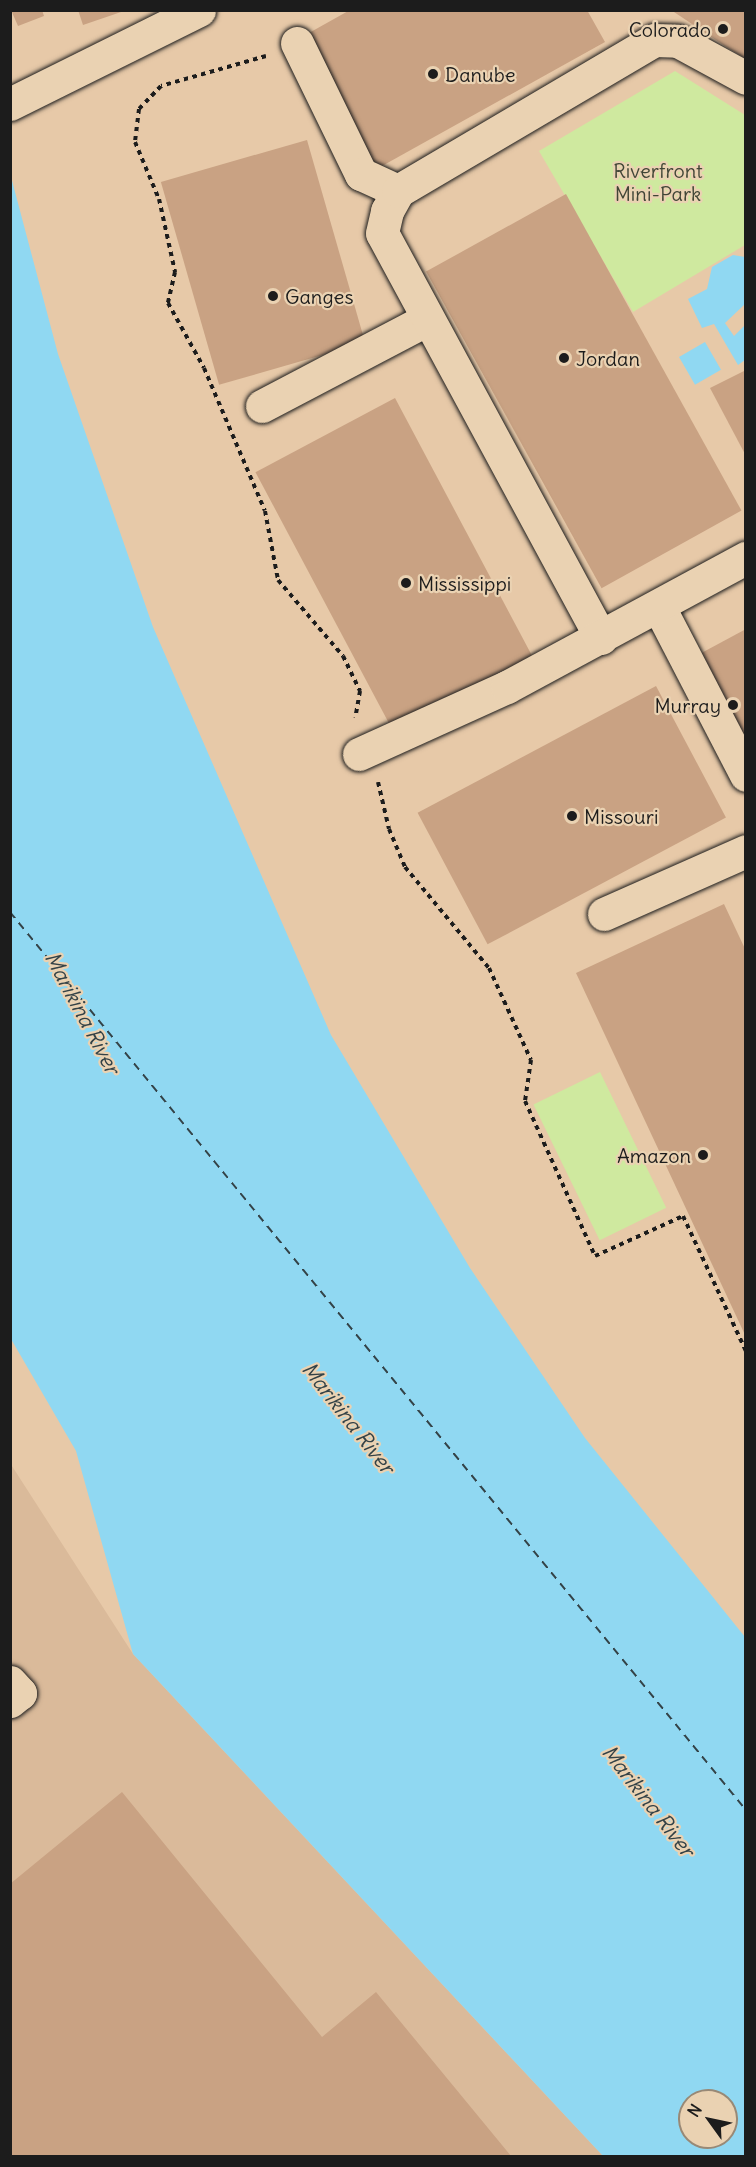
<!DOCTYPE html>
<html>
<head>
<meta charset="utf-8">
<style>
	body { margin:0 }
	#map { position:relative; width:756px; height:2167px; overflow:hidden; background:#e7c9a8; font-family:Delius,sans-serif }
	div>[style] { position:absolute }
	.built>* { inset:0; background:#daba9a }
	.green>* { inset:0; background:#cfe99f; transform-origin:0 0 }
	.water>* { inset:0; background:#90d8f2; transform-origin:0 0 }
	.ferry>* { height:1.5px; margin-top:-0.75px; transform-origin:0; background:repeating-linear-gradient(90deg,#334247 0 8px,transparent 0 14px) }
	.building>* { inset:0; background:#c9a283; transform-origin:0 0 }
	.path>* { height:4px; margin-top:-2px; transform-origin:0; background:repeating-linear-gradient(90deg,#1c1c1c 0 4.5px,transparent 0 9px) }
	.roads { filter:drop-shadow(0 0 2px #1c1c1c) drop-shadow(0 0 2px #1c1c1c) }
	.minor>* { height:33px; margin:-16.5px; padding:0 16.5px; transform-origin:16.5px; border-radius:16.5px; background:#ead2b2 }
	.major>* { height:33px; margin:-16.5px; padding:0 16.5px; transform-origin:16.5px; border-radius:16.5px; background:#ead2b2 }
	.dots>* { width:16px; height:16px; translate:-50% -50%; box-sizing:border-box; border:3px solid #ead2b2; border-radius:50% }
	span { translate:-50% -50%; white-space:nowrap; text-align:center; line-height:1.15; -webkit-text-stroke:4.5px #ead2b2; paint-order:stroke }
	.poi-label { font-size:20px; color:#1c1c1c }
	.right { translate:-100% -50%; text-align:right }
	.left { translate:0 -50%; text-align:left }
	.park-label { font-size:20px; color:#404536 }
	.water-label { font-size:21px; color:#334247; font-style:italic }
	.frame { position:absolute; inset:0; border:12px solid #1c1c1c; pointer-events:none }
	.north { position:absolute; left:678px; top:2089px; width:60px; height:60px; box-sizing:border-box; background:#ead2b2; border:2px solid #988976; border-radius:50%; rotate:303deg; font-size:16px; font-weight:700; line-height:24px; text-align:center; color:#1c1c1c }
	.north::after { content:''; display:block; margin:auto; width:21px; height:27px; background:#1c1c1c; clip-path:polygon(50% 0,100% 100%,50% 72%,0 100%) }
</style>
</head>
<body>
<div id="map">
	<div class="built">
		<i style="clip-path:polygon(10px 1463px,133px 1654px,603px 2156px,11px 2156px)"></i>
	</div>
	<div class="green">
		<i style="clip-path:polygon(675px 71px,745px 115px,745px 245px,633px 312px,539px 151px)"></i>
		<i style="left:600px;top:1072px;width:151px;height:74px;rotate:64deg"></i>
	</div>
	<div class="water">
		<i style="clip-path:polygon(evenodd,10px 173px,58px 354px,153px 627px,331px 1035px,470px 1268px,585px 1438px,745px 1637px,745px 2156px,603px 2156px,133px 1654px,76px 1451px,11px 1339px,10px 173px,690px 2101px,726px 2101px,726px 2137px,690px 2137px,690px 2101px)"></i>
		<i style="clip-path:polygon(733px 255px,745px 257px,745px 304px,725px 323px,734px 336px,745px 325px,745px 360px,738px 365px,714px 324px,702px 328px,688px 299px,707px 289px,712px 267px)"></i>
		<i style="left:705px;top:342px;width:32px;height:30px;rotate:60deg"></i>
	</div>
	<div class="ferry">
		<i style="left:10px;top:912px;width:1161px;rotate:50.66deg"></i>
	</div>
	<div class="building">
		<i style="clip-path:polygon(11px 10px,42px 10px,44px 16px,18px 26px)"></i>
		<i style="clip-path:polygon(78px 10px,124px 10px,124px 11px,83px 25px)"></i>
		<i style="clip-path:polygon(350px 10px,587px 10px,605px 42px,373px 171px,300px 38px)"></i>
		<i style="clip-path:polygon(671px 10px,746px 10px,746px 59px,728px 48px)"></i>
		<i style="left:307px;top:140px;width:211px;height:152px;rotate:74deg"></i>
		<i style="left:566px;top:194px;width:362px;height:160px;rotate:61deg"></i>
		<i style="clip-path:polygon(746px 370px,746px 456px,710px 388px)"></i>
		<i style="left:395px;top:398px;width:297px;height:158px;rotate:62deg"></i>
		<i style="clip-path:polygon(746px 629px,746px 752px,694px 657px)"></i>
		<i style="left:656px;top:686px;width:149px;height:270px;rotate:62deg"></i>
		<i style="clip-path:polygon(724px 904px,746px 951px,746px 1337px,576px 973px)"></i>
		<i style="clip-path:polygon(122px 1792px,322px 2037px,376px 1992px,511px 2156px,10px 2156px,10px 1884px)"></i>
	</div>
	<div class="path">
		<i style="left:266px;top:56px;width:109px;rotate:164.1deg"></i>
		<i style="left:161px;top:86px;width:32px;rotate:134deg"></i>
		<i style="left:139px;top:109px;width:33px;rotate:97deg"></i>
		<i style="left:135px;top:142px;width:62px;rotate:67.2deg"></i>
		<i style="left:159px;top:199px;width:75px;rotate:77.6deg"></i>
		<i style="left:175px;top:272px;width:32px;rotate:103deg"></i>
		<i style="left:168px;top:303px;width:74px;rotate:61deg"></i>
		<i style="left:204px;top:368px;width:155px;rotate:66.9deg"></i>
		<i style="left:265px;top:511px;width:70px;rotate:79.3deg"></i>
		<i style="left:278px;top:580px;width:100px;rotate:49.5deg"></i>
		<i style="left:343px;top:656px;width:39px;rotate:64deg"></i>
		<i style="left:360px;top:691px;width:27px;rotate:100deg"></i>
		<i style="left:378px;top:782px;width:48px;rotate:76.8deg"></i>
		<i style="left:389px;top:829px;width:41px;rotate:67.2deg"></i>
		<i style="left:405px;top:867px;width:131px;rotate:50.3deg"></i>
		<i style="left:489px;top:968px;width:101px;rotate:65.5deg"></i>
		<i style="left:531px;top:1060px;width:41px;rotate:98.3deg"></i>
		<i style="left:525px;top:1101px;width:170px;rotate:65.7deg"></i>
		<i style="left:595px;top:1256px;width:97px;rotate:-24.4deg"></i>
		<i style="left:683px;top:1216px;width:149px;rotate:65deg"></i>
	</div>
	<div class="roads">
		<div class="minor">
			<i style="left:297px;top:43px;width:146px;rotate:64deg"></i>
			<i style="left:361px;top:174px;width:41px;rotate:24.7deg"></i>
			<i style="left:262px;top:406px;width:187px;rotate:-27.7deg"></i>
			<i style="left:659px;top:607px;width:189px;rotate:62.6deg"></i>
			<i style="left:601px;top:638px;width:460px;rotate:-118.4deg"></i>
			<i style="left:382px;top:233px;width:23px;rotate:-77deg"></i>
			<i style="left:387px;top:211px;width:23px;rotate:-61deg"></i>
			<i style="left:398px;top:191px;width:297px;rotate:-30.5deg"></i>
			<i style="left:654px;top:40px;width:24px;rotate:2deg"></i>
			<i style="left:678px;top:41px;width:77px;rotate:28.6deg"></i>
			<i style="left:359px;top:754px;width:162px;rotate:-24.4deg"></i>
			<i style="left:507px;top:687px;width:272px;rotate:-28.4deg"></i>
			<i style="left:604px;top:914px;width:155px;rotate:-23.9deg"></i>
			<i style="left:10px;top:1682px;width:15px;rotate:48deg"></i>
			<i style="left:20px;top:1693px;width:13px;rotate:141deg"></i>
		</div>
		<div class="major">
			<i style="left:10px;top:104px;width:211px;rotate:-26.4deg"></i>
		</div>
	</div>
	<div class="dots">
		<i style="left:723px;top:29px;background:#1c1c1c"></i>
		<i style="left:433px;top:74px;background:#1c1c1c"></i>
		<i style="left:273px;top:296px;background:#1c1c1c"></i>
		<i style="left:564px;top:358px;background:#1c1c1c"></i>
		<i style="left:406px;top:583px;background:#1c1c1c"></i>
		<i style="left:733px;top:705px;background:#1c1c1c"></i>
		<i style="left:572px;top:816px;background:#1c1c1c"></i>
		<i style="left:703px;top:1155px;background:#1c1c1c"></i>
	</div>
	<div class="poi-label">
		<span class="right" style="left:711px;top:29px">Colorado</span>
		<span class="left" style="left:445px;top:74px">Danube</span>
		<span class="left" style="left:285px;top:296px">Ganges</span>
		<span class="left" style="left:576px;top:358px">Jordan</span>
		<span class="left" style="left:418px;top:583px">Mississippi</span>
		<span class="right" style="left:721px;top:705px">Murray</span>
		<span class="left" style="left:584px;top:816px">Missouri</span>
		<span class="right" style="left:691px;top:1155px">Amazon</span>
	</div>
	<div class="park-label">
		<span style="left:658px;top:182px">Riverfront<br>Mini-Park</span>
	</div>
	<div class="water-label">
		<span style="left:82px;top:1013px;rotate:62deg">Marikina River</span>
		<span style="left:348px;top:1418px;rotate:52deg">Marikina River</span>
		<span style="left:648px;top:1801px;rotate:52deg">Marikina River</span>
	</div>
	<div class="frame"></div>
	<div class="north">N</div>
</div>
</body>
</html>
